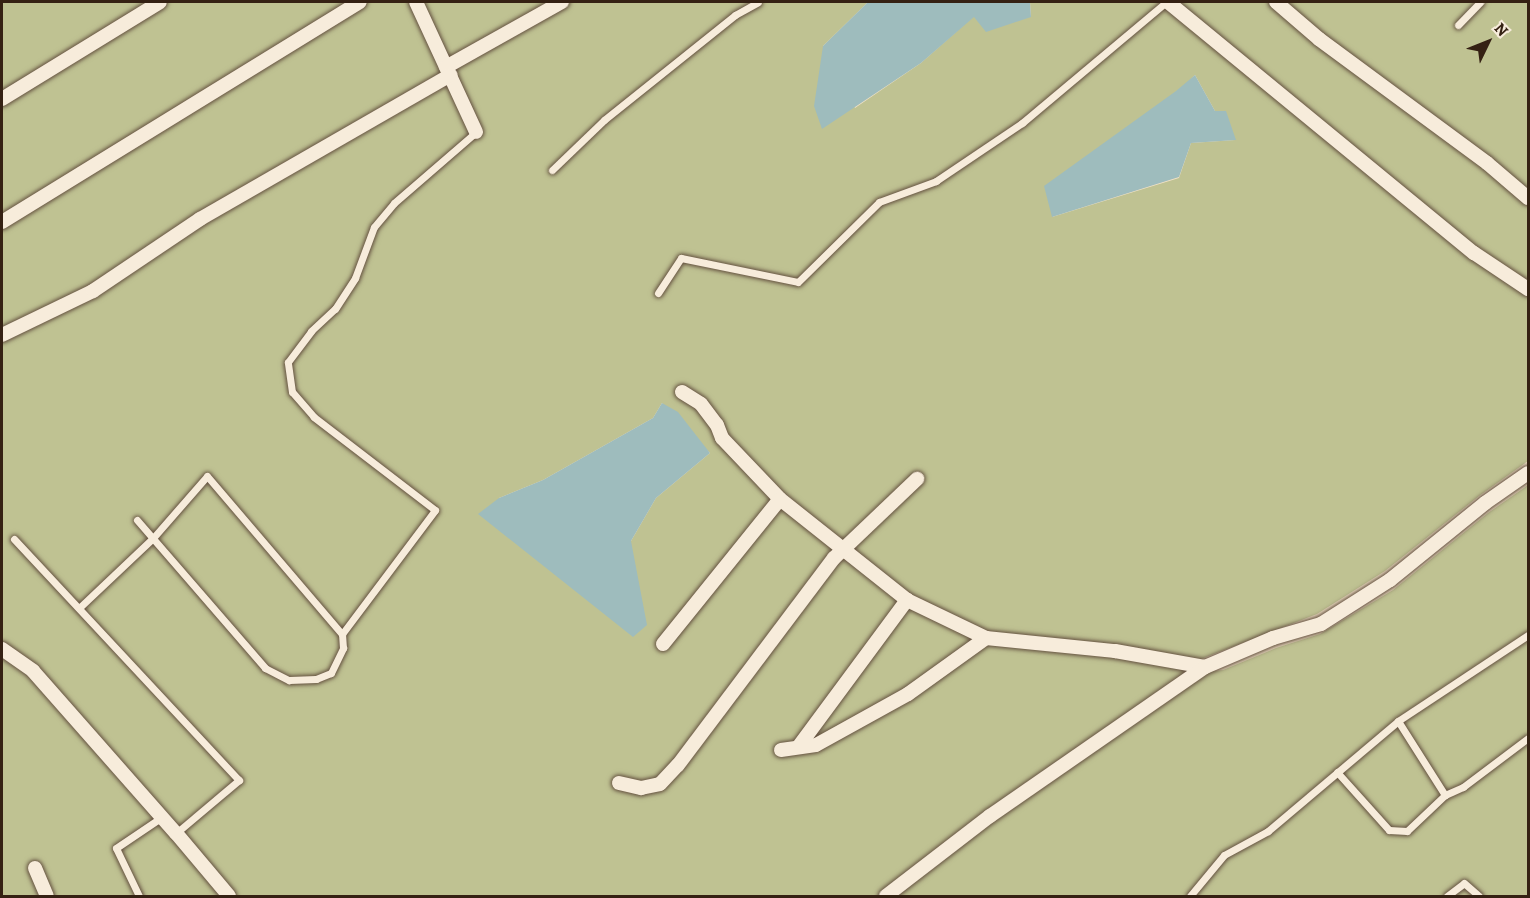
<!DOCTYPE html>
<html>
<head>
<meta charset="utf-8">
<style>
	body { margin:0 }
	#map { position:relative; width:1530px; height:898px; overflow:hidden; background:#f2e2c7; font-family:Alegreya,serif }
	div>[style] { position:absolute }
	.green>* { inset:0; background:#bfc292 }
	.water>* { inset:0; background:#9ebcbd }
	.roads { filter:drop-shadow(0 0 2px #645140) drop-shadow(0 0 2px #645140) }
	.lane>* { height:7px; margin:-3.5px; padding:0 3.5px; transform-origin:3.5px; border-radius:3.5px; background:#f7ecdb }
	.street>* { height:14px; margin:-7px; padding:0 7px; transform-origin:7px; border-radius:7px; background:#f7ecdb }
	span { translate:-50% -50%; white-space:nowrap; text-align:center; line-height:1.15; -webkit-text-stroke:4.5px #f7ecdb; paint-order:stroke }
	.frame { position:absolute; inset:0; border:3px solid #352113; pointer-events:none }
	.north { position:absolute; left:1458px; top:12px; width:60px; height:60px; -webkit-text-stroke:4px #f7ecdb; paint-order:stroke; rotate:47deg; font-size:16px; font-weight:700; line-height:24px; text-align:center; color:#352113 }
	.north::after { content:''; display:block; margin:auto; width:21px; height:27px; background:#352113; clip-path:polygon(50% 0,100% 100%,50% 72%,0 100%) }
</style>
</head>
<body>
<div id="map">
	<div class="green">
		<i style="clip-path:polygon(evenodd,2px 2px,868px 2px,823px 46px,855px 108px,921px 63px,974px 16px,1031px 17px,1030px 2px,1528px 2px,1528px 461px,1479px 496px,1385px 571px,1317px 614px,1201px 659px,1182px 674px,1223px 670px,1276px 648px,1320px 634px,1393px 590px,1488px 513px,1528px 485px,1528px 896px,2px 896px,2px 2px,1195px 75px,1215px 111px,1235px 140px,1191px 143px,1179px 178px,1052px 217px,1195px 75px,2px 2px,662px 403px,710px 453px,656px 498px,631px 541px,499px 498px,543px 480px,653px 418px,662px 403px)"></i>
	</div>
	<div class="water">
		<i style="clip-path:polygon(868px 2px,1030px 2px,1031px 17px,986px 32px,974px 17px,921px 63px,822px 129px,814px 106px,823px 46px)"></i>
		<i style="clip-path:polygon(1195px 75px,1215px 111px,1226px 111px,1236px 140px,1191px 143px,1179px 177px,1052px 217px,1044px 186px,1176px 91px)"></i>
		<i style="clip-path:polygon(662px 403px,678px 412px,710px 453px,656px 498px,631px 541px,647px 625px,633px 637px,478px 514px,499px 498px,543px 480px,653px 418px)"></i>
	</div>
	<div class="roads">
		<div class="lane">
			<i style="left:1458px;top:25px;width:32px;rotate:-46deg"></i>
			<i style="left:552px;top:170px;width:72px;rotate:-43.9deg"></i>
			<i style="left:604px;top:120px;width:168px;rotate:-38.7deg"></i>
			<i style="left:735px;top:15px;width:26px;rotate:-29deg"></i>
			<i style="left:658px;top:293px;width:42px;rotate:-56.7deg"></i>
			<i style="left:681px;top:258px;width:119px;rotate:11.6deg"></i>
			<i style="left:798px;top:282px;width:114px;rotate:-44.6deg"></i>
			<i style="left:879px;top:202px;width:61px;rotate:-20.2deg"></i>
			<i style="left:936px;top:181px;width:104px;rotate:-34deg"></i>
			<i style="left:1022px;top:123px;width:188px;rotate:-40deg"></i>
			<i style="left:137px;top:520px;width:196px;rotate:49.1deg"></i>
			<i style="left:265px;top:668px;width:27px;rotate:27deg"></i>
			<i style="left:289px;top:680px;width:27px;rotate:-2deg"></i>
			<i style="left:316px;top:679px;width:16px;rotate:-22deg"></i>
			<i style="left:331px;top:673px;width:28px;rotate:-64deg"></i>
			<i style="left:343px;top:648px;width:14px;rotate:-94deg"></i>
			<i style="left:14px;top:539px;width:330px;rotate:47deg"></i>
			<i style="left:239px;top:780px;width:82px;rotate:139.9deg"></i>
			<i style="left:79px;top:608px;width:102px;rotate:-43.4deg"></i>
			<i style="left:153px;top:538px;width:82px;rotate:-48.9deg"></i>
			<i style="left:207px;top:476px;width:208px;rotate:49.5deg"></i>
			<i style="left:342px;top:634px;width:155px;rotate:-53.1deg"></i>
			<i style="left:435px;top:510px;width:153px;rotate:-142.5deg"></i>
			<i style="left:314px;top:417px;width:33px;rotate:-131deg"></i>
			<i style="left:292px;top:392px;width:30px;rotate:-98deg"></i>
			<i style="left:288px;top:362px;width:39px;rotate:-53deg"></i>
			<i style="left:311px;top:331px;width:33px;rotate:-43deg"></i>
			<i style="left:335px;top:309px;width:37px;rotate:-57deg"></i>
			<i style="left:355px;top:278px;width:54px;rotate:-69.6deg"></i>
			<i style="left:374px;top:227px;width:31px;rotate:-50deg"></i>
			<i style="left:394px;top:203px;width:108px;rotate:-40.9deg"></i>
			<i style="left:1398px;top:721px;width:88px;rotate:57.6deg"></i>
			<i style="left:1337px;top:772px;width:78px;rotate:48.1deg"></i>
			<i style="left:1389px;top:830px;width:18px;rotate:3deg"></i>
			<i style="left:1407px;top:831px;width:52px;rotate:-43.5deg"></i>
			<i style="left:1445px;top:795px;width:20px;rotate:-24deg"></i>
			<i style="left:1463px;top:787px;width:81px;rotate:-37deg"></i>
			<i style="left:139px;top:896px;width:53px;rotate:-115.6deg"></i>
			<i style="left:116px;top:848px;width:55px;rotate:-34deg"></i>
			<i style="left:1190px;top:896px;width:53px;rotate:-50.3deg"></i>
			<i style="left:1224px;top:855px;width:50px;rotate:-28.6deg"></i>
			<i style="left:1268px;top:831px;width:170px;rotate:-40.2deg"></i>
			<i style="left:1398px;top:721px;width:156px;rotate:-33.5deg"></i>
			<i style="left:1447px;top:896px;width:21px;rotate:-37deg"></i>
			<i style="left:1464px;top:883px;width:20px;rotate:41deg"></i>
		</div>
		<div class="street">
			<i style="left:416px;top:2px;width:143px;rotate:65.2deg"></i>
			<i style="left:1168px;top:2px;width:396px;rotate:39.4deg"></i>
			<i style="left:1474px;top:253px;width:65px;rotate:33.7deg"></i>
			<i style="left:1276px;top:2px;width:57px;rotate:40.7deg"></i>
			<i style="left:1319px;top:39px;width:209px;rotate:36.4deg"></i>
			<i style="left:1487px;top:163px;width:54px;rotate:40.5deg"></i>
			<i style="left:446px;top:67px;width:133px;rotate:-29.3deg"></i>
			<i style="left:2px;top:99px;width:185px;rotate:-31.5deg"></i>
			<i style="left:2px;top:222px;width:420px;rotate:-31.6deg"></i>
			<i style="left:2px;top:335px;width:101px;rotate:-25.8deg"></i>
			<i style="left:93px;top:291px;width:129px;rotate:-33.9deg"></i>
			<i style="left:200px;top:219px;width:289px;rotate:-29.9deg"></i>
			<i style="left:682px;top:392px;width:22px;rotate:32deg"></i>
			<i style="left:701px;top:404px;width:26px;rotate:53deg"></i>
			<i style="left:717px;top:425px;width:14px;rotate:69deg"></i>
			<i style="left:722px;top:438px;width:84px;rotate:46.4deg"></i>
			<i style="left:780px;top:499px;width:162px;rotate:38.5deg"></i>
			<i style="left:907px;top:600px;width:88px;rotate:25.7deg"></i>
			<i style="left:986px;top:638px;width:130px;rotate:5.8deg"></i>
			<i style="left:1115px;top:651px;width:91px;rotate:10.1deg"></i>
			<i style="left:663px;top:644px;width:186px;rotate:-51.1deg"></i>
			<i style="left:2px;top:649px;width:38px;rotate:35deg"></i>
			<i style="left:33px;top:671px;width:216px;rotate:48.6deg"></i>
			<i style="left:176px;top:833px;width:82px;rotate:49.9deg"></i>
			<i style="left:799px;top:746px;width:182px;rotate:-53.5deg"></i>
			<i style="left:781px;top:750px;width:35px;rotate:-8deg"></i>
			<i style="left:816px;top:745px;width:105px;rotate:-29deg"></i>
			<i style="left:908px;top:694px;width:96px;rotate:-35.7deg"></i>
			<i style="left:619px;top:783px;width:23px;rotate:13deg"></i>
			<i style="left:641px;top:788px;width:19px;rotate:-12deg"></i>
			<i style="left:660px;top:784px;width:26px;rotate:-47deg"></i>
			<i style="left:678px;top:765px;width:259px;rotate:-53deg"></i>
			<i style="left:834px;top:558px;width:115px;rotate:-43.6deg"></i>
			<i style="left:35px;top:868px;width:30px;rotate:67deg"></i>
			<i style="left:886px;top:896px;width:131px;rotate:-37.6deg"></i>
			<i style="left:990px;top:816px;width:262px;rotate:-34.7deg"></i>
			<i style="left:1205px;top:667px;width:74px;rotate:-23.1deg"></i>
			<i style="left:1273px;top:638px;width:50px;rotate:-16.3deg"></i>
			<i style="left:1321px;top:624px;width:82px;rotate:-32.5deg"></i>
			<i style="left:1390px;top:580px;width:122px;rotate:-39deg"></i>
			<i style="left:1485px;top:503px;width:52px;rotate:-34.9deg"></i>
		</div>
	</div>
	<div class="frame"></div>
	<div class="north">N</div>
</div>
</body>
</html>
